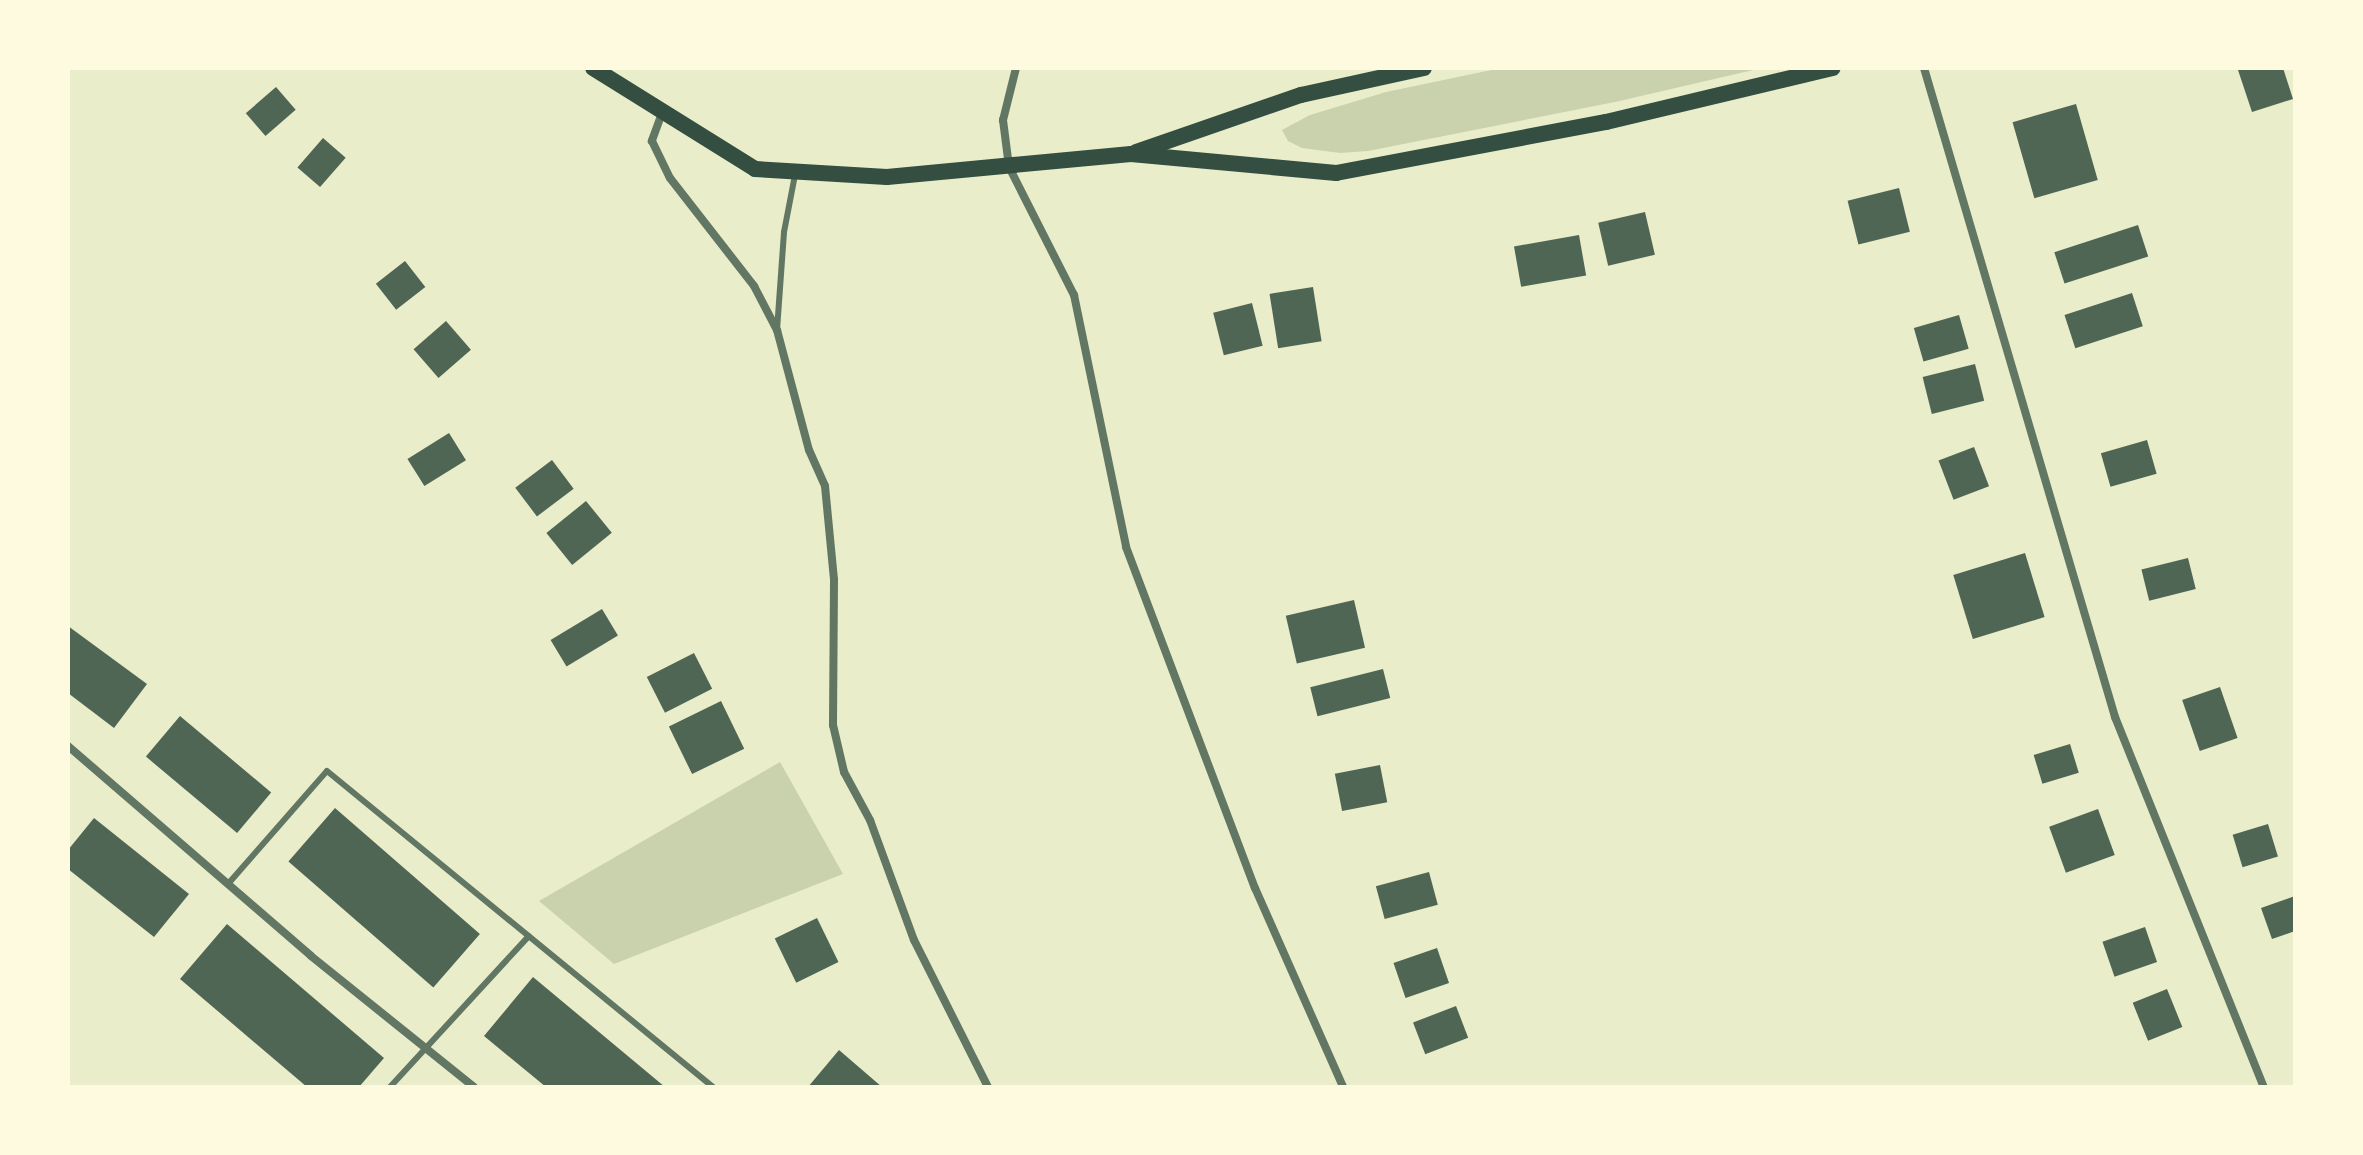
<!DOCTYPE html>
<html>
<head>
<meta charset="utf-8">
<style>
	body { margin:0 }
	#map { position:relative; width:2363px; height:1155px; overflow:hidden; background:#e9edc9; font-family:Spectral,serif }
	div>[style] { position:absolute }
	.green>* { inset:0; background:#cad2ad }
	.building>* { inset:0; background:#4f6655; transform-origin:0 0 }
	.service>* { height:6px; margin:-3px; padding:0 3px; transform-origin:3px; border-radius:3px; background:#617663 }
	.minor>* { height:8px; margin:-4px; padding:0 4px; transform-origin:4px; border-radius:4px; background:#617663 }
	.secondary>* { height:16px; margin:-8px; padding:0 8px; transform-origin:8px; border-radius:8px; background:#344e41 }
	span { translate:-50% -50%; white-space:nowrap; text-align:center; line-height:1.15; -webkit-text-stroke:8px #fefae0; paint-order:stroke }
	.frame { position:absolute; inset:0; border:70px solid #fefae0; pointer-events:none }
</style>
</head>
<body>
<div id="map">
	<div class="green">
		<i style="clip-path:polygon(1501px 68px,1762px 68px,1615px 102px,1368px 151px,1340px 153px,1302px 148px,1288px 141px,1282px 130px,1310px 115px,1386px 92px)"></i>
		<i style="clip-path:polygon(780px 762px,843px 874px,614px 964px,539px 901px)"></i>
	</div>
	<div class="building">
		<i style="clip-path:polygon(2243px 68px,2283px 68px,2293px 99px,2252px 112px,2238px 70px)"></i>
		<i style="left:276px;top:87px;width:30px;height:40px;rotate:49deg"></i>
		<i style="left:2076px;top:104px;width:79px;height:66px;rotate:74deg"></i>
		<i style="left:323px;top:138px;width:30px;height:39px;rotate:41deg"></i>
		<i style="left:1899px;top:188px;width:45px;height:53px;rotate:76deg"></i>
		<i style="left:1645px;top:212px;width:44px;height:48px;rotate:77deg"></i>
		<i style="left:2138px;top:225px;width:33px;height:88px;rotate:72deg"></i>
		<i style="left:1579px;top:235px;width:41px;height:66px;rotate:80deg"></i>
		<i style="left:405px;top:261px;width:33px;height:37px;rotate:52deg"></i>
		<i style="left:1313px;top:287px;width:55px;height:44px;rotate:81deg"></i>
		<i style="left:2132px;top:293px;width:35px;height:71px;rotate:72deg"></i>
		<i style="left:1252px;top:303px;width:44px;height:40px;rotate:76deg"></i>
		<i style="left:1959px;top:315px;width:35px;height:47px;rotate:74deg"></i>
		<i style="left:446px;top:321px;width:38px;height:43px;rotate:49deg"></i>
		<i style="left:1975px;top:364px;width:38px;height:54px;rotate:76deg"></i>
		<i style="left:449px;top:433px;width:32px;height:49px;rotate:58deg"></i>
		<i style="left:2147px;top:440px;width:35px;height:48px;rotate:74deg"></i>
		<i style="left:1974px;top:447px;width:42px;height:38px;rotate:69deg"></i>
		<i style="left:552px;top:460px;width:36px;height:46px;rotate:53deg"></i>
		<i style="left:586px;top:501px;width:41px;height:51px;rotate:51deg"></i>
		<i style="left:2025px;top:553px;width:67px;height:75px;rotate:73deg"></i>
		<i style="left:2188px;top:558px;width:32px;height:48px;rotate:76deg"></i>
		<i style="left:1354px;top:600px;width:49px;height:70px;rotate:77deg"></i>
		<i style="left:602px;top:609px;width:31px;height:60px;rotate:59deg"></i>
		<i style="clip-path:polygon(68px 626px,147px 684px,114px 728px,68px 693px)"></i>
		<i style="left:694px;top:653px;width:40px;height:53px;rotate:63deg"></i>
		<i style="left:1383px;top:669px;width:30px;height:75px;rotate:76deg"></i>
		<i style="left:2220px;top:687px;width:54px;height:40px;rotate:71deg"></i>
		<i style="left:721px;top:701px;width:53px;height:58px;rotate:64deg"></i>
		<i style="left:180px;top:716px;width:119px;height:53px;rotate:40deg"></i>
		<i style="left:2070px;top:744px;width:30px;height:38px;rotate:73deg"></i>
		<i style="left:1380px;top:765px;width:38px;height:46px;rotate:79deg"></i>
		<i style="left:335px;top:808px;width:192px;height:71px;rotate:41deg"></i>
		<i style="left:2098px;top:809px;width:49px;height:52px;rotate:70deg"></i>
		<i style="clip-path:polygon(94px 818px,189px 894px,154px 937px,68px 869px,68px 850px)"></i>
		<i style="left:2268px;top:824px;width:34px;height:37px;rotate:73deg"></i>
		<i style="left:1429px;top:872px;width:34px;height:55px;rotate:75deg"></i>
		<i style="clip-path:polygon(2295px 896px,2295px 931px,2272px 939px,2261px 908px)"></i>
		<i style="left:817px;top:918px;width:49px;height:47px;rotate:64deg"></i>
		<i style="clip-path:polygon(227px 924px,384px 1058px,359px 1087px,307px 1087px,180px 979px)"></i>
		<i style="left:2145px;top:927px;width:37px;height:45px;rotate:71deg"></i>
		<i style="left:1437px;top:948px;width:37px;height:46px;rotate:71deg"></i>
		<i style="clip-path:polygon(533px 977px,665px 1087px,546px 1087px,484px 1036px)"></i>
		<i style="left:2167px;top:989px;width:41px;height:37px;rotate:68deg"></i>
		<i style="left:1456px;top:1006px;width:34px;height:46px;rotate:69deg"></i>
		<i style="clip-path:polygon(839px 1050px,882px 1087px,808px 1087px)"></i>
	</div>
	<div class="service">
		<i style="left:777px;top:330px;width:98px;rotate:-85.9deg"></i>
		<i style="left:784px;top:232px;width:58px;rotate:-79.1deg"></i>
		<i style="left:228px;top:884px;width:150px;rotate:-48.8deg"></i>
		<i style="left:327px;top:771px;width:499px;rotate:39.3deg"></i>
		<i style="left:390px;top:1087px;width:205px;rotate:-47.4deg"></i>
	</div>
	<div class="minor">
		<i style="left:1016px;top:68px;width:54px;rotate:104deg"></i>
		<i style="left:1003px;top:120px;width:47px;rotate:82.7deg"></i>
		<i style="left:1009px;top:167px;width:144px;rotate:63.1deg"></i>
		<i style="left:1074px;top:295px;width:257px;rotate:78.3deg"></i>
		<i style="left:1126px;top:547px;width:365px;rotate:69.3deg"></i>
		<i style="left:1255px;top:888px;width:218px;rotate:66.1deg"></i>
		<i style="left:1924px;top:68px;width:677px;rotate:73.6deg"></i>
		<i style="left:2115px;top:717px;width:399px;rotate:68.1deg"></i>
		<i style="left:662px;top:113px;width:30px;rotate:110deg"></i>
		<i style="left:652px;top:141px;width:41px;rotate:64.1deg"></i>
		<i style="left:670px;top:178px;width:137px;rotate:52.1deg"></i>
		<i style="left:754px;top:286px;width:50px;rotate:62.4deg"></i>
		<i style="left:777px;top:330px;width:124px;rotate:75.1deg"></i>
		<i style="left:809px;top:450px;width:39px;rotate:66deg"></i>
		<i style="left:825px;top:486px;width:94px;rotate:84.5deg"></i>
		<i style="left:834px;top:580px;width:145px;rotate:90.4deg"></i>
		<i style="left:833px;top:725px;width:48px;rotate:76.8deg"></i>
		<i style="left:844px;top:772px;width:55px;rotate:61.6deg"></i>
		<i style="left:870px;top:820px;width:128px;rotate:69.9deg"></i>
		<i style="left:914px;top:940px;width:165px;rotate:63.3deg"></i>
		<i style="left:68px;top:746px;width:321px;rotate:40.8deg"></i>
		<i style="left:311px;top:956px;width:209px;rotate:38.8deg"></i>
	</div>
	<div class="secondary">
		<i style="left:593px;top:68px;width:191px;rotate:31.9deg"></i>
		<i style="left:755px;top:169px;width:132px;rotate:3.5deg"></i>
		<i style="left:887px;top:177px;width:245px;rotate:-5.4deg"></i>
		<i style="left:1131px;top:154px;width:206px;rotate:5.3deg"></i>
		<i style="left:1336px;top:173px;width:275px;rotate:-10.7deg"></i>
		<i style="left:1606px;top:122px;width:233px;rotate:-13.4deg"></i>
		<i style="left:1136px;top:152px;width:175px;rotate:-19.1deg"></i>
		<i style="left:1301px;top:95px;width:126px;rotate:-12.4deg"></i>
	</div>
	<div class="frame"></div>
</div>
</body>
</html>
